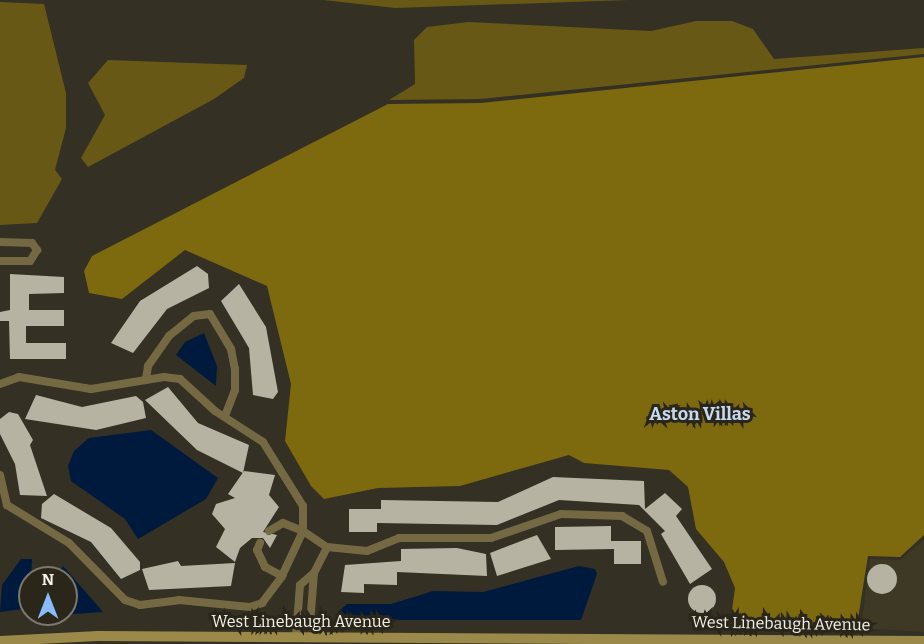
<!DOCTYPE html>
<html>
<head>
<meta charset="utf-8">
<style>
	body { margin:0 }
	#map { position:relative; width:924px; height:644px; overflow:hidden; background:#343023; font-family:Bitter,serif }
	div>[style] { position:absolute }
	.built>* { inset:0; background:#3e3925 }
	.green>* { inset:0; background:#675816 }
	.forest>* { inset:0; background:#7d690e }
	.water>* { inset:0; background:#001a3e }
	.building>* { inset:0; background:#b7b3a2 }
	.round { border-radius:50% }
	.street>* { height:8px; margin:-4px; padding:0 4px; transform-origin:4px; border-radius:4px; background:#746942 }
	.secondary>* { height:10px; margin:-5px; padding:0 5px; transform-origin:5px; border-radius:5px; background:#9a8948 }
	span { translate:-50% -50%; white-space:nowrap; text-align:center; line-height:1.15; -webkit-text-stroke:6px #2a2619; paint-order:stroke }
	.street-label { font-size:16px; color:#f4f2ea }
	.neighbourhood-label { font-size:18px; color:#c7daf3; font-weight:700 }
	.north { position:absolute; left:18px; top:566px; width:60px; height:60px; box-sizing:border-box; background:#2a2619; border:2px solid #7b786d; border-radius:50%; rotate:0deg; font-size:16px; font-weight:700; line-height:24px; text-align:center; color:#f4f2ea }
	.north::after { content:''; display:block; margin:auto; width:21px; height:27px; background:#88bafc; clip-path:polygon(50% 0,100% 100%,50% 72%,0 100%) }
</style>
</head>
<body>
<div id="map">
	<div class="built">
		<i style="clip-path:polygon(924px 540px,924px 632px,861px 628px,870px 559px,900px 560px)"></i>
	</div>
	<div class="green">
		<i style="clip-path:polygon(323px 0,629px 0,395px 8px)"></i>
		<i style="clip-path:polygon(0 2px,44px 4px,66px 93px,66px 128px,55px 170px,62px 179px,37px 223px,0 225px)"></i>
		<i style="clip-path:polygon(696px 21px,732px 21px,753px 29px,774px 59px,924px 48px,924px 54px,480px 99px,389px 100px,415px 84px,414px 40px,427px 27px,468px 22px,651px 31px)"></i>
		<i style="clip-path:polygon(108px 60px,247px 65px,244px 78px,214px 99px,88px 167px,81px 158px,105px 115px,88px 83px)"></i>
	</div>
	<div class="forest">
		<i style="clip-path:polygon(924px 57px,924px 535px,900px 557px,868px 556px,857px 625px,730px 625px,735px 588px,724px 562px,696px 529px,688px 487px,669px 470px,584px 463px,569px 455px,460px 486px,378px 488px,324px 499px,311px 486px,285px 441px,291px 384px,267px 286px,185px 250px,122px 299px,89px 293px,84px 271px,92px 256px,388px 104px,481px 103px)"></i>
	</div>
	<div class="water">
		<i style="clip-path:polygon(204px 333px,217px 366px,216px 386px,176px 355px,185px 342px)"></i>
		<i style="clip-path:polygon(151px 430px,218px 478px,206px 499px,138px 539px,125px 519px,71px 481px,68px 466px,74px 451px,89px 438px)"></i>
		<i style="clip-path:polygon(21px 559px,32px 559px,30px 608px,0 612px,2px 585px)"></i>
		<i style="clip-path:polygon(63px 566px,97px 605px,103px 612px,58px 615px,66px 614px,66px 578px,56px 578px)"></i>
		<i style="clip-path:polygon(579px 566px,595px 569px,597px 574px,581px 620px,341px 620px,337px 613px,347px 604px,391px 604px,433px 591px,483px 592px)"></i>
	</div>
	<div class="building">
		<i style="clip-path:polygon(197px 266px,208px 274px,209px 288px,167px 309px,133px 353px,111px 343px,140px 301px)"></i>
		<i style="clip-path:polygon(10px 274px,64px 277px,64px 293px,29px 294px,29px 310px,64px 310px,64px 326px,26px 326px,26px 343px,66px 343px,66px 359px,10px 359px,9px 321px,0 321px,0 312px,10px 310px)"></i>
		<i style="clip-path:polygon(239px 284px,266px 327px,278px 392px,273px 399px,253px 395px,249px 348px,221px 301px)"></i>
		<i style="clip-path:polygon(168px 387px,198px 423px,249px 445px,243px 473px,197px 450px,145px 400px)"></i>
		<i style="clip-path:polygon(36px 395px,82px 407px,136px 396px,143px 402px,146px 418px,96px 430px,25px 419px)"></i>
		<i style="clip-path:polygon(9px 412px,18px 414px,33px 440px,30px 445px,47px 496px,20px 495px,15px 464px,0 434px,0 419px)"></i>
		<i style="clip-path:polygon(244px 471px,275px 475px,269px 495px,279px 507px,263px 532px,277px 535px,270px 548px,263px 538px,252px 538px,240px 548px,235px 562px,216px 547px,225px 529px,212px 514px,216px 504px,235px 498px,228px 494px)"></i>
		<i style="clip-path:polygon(553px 477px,644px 481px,645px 509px,665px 493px,682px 509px,676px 516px,712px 569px,690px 584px,661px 534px,665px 531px,639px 505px,559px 500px,497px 525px,377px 523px,377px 532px,349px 532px,349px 509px,381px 509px,381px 500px,498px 502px)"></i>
		<i style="clip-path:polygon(54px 494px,111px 528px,140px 562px,140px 570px,121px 579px,91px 542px,41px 518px,42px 504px)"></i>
		<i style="clip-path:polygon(611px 526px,611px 541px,641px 541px,641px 564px,614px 564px,614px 549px,555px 550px,555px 527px)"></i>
		<i style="clip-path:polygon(537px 535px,551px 559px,497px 576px,490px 553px)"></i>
		<i style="clip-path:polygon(457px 548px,486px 554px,487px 576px,397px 572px,397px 585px,364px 584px,364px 593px,341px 592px,345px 565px,401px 561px,401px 549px)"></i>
		<i style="clip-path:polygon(178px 561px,181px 566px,235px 563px,231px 586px,149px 590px,142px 569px)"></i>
		<i class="round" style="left:867px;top:564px;width:30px;height:30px"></i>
		<i class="round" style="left:688px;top:585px;width:28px;height:28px"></i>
	</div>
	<div class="street">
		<i style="left:0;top:242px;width:32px;rotate:2deg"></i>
		<i style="left:32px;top:243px;width:9px;rotate:54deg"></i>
		<i style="left:37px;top:250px;width:13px;rotate:122deg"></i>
		<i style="left:30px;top:261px;width:30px;rotate:180deg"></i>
		<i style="left:146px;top:379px;width:13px;rotate:-81deg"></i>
		<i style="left:148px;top:366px;width:37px;rotate:-55deg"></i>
		<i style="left:169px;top:336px;width:32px;rotate:-39deg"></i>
		<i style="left:194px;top:316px;width:16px;rotate:-7deg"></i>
		<i style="left:210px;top:314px;width:41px;rotate:59deg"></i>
		<i style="left:231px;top:349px;width:20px;rotate:79deg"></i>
		<i style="left:235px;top:369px;width:21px;rotate:90deg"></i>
		<i style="left:235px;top:390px;width:28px;rotate:111deg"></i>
		<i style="left:0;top:384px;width:20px;rotate:-20deg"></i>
		<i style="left:19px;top:377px;width:73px;rotate:9.5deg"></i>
		<i style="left:91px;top:389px;width:74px;rotate:-9.3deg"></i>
		<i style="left:164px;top:377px;width:16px;rotate:7deg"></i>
		<i style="left:180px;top:379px;width:47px;rotate:42.4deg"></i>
		<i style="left:215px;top:411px;width:57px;rotate:32.9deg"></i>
		<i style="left:263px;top:442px;width:75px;rotate:58deg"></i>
		<i style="left:303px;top:506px;width:25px;rotate:90deg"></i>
		<i style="left:303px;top:531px;width:29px;rotate:34deg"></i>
		<i style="left:327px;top:547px;width:40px;rotate:5.7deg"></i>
		<i style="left:367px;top:551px;width:35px;rotate:-22deg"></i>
		<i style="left:399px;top:538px;width:92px"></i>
		<i style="left:491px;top:538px;width:74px;rotate:-18.9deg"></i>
		<i style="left:561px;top:514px;width:61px;rotate:1.9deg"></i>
		<i style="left:622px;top:516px;width:29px;rotate:31deg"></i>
		<i style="left:647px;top:531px;width:53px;rotate:72.6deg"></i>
		<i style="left:0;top:475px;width:31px;rotate:77deg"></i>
		<i style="left:7px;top:505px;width:73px;rotate:31.5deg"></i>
		<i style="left:69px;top:543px;width:80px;rotate:45.5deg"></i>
		<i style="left:125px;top:600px;width:16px;rotate:18deg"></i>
		<i style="left:140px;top:605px;width:39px;rotate:-7deg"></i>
		<i style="left:179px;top:600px;width:71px;rotate:5.6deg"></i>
		<i style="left:250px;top:607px;width:13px;rotate:-18deg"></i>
		<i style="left:262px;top:603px;width:34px;rotate:-53deg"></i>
		<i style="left:282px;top:576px;width:19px;rotate:-152deg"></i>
		<i style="left:265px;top:567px;width:19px;rotate:-115deg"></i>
		<i style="left:257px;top:550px;width:8px;rotate:-67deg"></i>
		<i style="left:269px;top:531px;width:16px;rotate:-30deg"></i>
		<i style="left:283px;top:523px;width:22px;rotate:22deg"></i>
		<i style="left:303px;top:531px;width:50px;rotate:115deg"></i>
		<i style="left:310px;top:624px;width:51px;rotate:-85.5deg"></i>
		<i style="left:314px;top:573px;width:29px;rotate:-63deg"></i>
		<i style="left:296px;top:636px;width:51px;rotate:-85.5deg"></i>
		<i style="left:300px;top:585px;width:18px;rotate:-41deg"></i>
	</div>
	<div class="secondary">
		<i style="left:310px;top:624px;width:19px;rotate:39deg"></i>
		<i style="left:0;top:641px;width:98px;rotate:-2.9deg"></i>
		<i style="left:98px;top:636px;width:826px;rotate:0.35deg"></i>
	</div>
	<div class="street-label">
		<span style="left:301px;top:622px">West Linebaugh Avenue</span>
		<span style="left:781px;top:624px;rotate:1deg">West Linebaugh Avenue</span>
	</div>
	<div class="neighbourhood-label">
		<span style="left:700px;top:414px">Aston Villas</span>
	</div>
	<div class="north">N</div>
</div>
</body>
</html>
